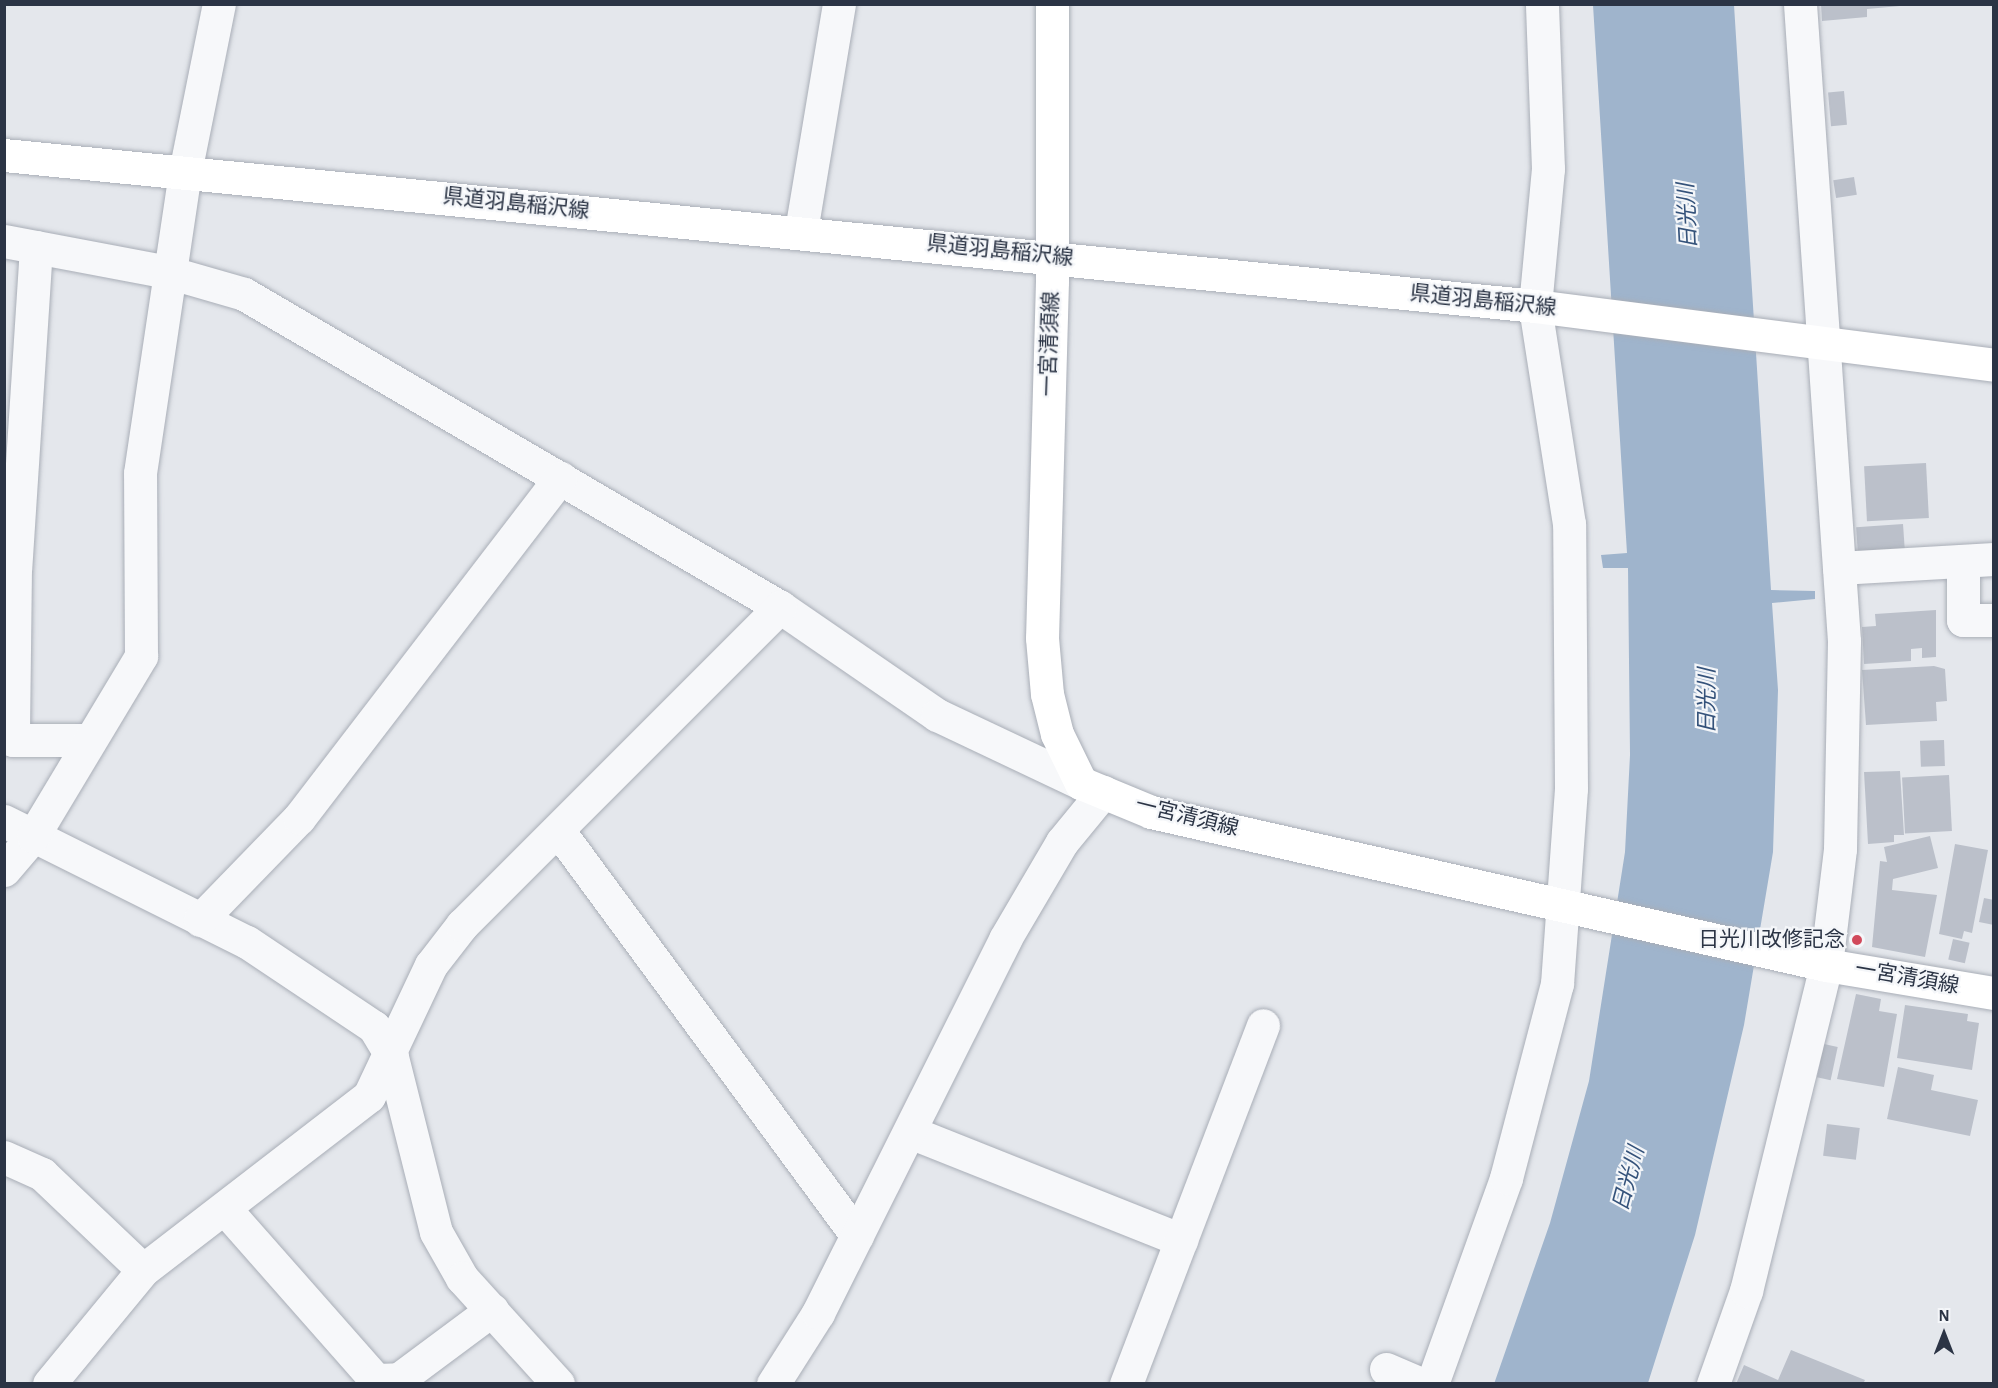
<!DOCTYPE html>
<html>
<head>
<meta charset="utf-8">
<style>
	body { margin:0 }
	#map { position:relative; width:1998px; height:1388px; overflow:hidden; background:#e4e7ec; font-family:"Alegreya Sans","Noto Sans JP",sans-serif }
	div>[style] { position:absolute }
	.water>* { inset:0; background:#9fb4cc }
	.building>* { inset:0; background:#bbc0ca; transform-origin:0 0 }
	.roads { filter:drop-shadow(0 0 2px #a9aeb7) drop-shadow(0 0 2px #a9aeb7) }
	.street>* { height:33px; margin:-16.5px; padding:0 16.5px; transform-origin:16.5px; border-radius:16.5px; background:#f7f8fa }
	.secondary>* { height:33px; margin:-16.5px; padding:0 16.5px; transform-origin:16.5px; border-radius:16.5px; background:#fff }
	.dots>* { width:16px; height:16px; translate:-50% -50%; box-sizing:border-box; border:3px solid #f4f6f9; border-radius:50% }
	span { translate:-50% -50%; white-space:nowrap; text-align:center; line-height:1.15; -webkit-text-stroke:4.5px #f4f6f9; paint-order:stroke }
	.street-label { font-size:21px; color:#2b3445 }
	.poi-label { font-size:21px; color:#2b3445 }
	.right { translate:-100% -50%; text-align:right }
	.water-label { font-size:22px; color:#34527a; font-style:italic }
	.frame { position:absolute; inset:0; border:6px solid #2b3445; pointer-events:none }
	.north { position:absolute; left:1914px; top:1304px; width:60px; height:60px; -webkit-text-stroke:4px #f4f6f9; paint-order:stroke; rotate:0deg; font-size:16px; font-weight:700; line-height:24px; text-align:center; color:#2b3445 }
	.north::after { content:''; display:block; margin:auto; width:21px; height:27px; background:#2b3445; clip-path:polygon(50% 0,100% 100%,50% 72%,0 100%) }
</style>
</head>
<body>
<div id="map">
	<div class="water">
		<i style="clip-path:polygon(1593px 5px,1734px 5px,1771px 590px,1815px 591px,1815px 599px,1772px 603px,1778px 690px,1773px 852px,1744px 1025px,1695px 1235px,1648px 1383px,1494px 1384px,1550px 1223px,1589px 1081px,1625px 852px,1630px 755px,1628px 568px,1603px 568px,1601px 555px,1627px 553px)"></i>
	</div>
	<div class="building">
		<i style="clip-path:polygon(1821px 4px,1900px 4px,1900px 6px,1867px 9px,1867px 17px,1822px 21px)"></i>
		<i style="left:1844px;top:91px;width:34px;height:16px;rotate:85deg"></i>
		<i style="left:1854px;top:177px;width:18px;height:21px;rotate:81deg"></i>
		<i style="left:1926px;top:463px;width:55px;height:62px;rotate:87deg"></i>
		<i style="left:1903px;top:524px;width:32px;height:47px;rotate:86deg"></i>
		<i style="clip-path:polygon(1936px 610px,1936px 657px,1922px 658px,1922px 648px,1911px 649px,1911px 661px,1864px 664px,1862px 627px,1876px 626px,1875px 614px)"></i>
		<i style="clip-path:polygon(1934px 666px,1945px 669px,1947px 701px,1936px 702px,1937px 721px,1866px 725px,1862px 670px)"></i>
		<i style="left:1944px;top:740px;width:26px;height:24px;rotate:88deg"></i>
		<i style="clip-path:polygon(1900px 771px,1904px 835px,1894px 835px,1894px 842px,1868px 844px,1864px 772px)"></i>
		<i style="left:1949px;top:775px;width:56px;height:47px;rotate:87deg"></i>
		<i style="clip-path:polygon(1930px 836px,1938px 868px,1893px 879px,1892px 890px,1937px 895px,1925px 957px,1872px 947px,1880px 861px,1887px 862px,1884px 847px)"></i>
		<i style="clip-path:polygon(1955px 844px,1988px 850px,1972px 933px,1964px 931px,1962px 939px,1939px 934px)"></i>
		<i style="clip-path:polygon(1984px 898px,1994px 900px,1994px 925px,1979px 922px)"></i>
		<i style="left:1953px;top:939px;width:17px;height:21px;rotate:13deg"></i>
		<i style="clip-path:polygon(1856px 994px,1881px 999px,1879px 1011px,1897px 1014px,1884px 1087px,1837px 1079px)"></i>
		<i style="clip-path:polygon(1905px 1005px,1968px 1014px,1967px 1021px,1979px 1023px,1972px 1070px,1897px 1058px)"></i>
		<i style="left:1824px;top:1044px;width:14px;height:34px;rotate:12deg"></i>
		<i style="clip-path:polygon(1898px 1067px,1934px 1075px,1931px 1090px,1978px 1100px,1970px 1136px,1887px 1119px)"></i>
		<i style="left:1827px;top:1124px;width:33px;height:32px;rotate:7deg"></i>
		<i style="clip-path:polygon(1791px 1350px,1865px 1380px,1863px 1384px,1736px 1384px,1744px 1365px,1778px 1380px)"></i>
	</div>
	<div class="roads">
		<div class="street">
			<i style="left:801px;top:231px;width:230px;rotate:-80.5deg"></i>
			<i style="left:4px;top:241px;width:167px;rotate:10.7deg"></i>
			<i style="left:168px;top:272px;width:79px;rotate:16.1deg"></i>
			<i style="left:244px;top:294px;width:621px;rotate:30.28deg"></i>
			<i style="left:780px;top:607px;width:191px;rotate:34.5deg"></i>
			<i style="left:937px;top:715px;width:159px;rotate:25.3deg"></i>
			<i style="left:36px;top:247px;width:322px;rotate:93.7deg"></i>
			<i style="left:15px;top:568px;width:172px;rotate:90.7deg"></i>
			<i style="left:13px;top:740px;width:77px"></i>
			<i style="left:1963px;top:561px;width:59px;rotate:90deg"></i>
			<i style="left:1963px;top:620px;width:31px"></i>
			<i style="left:1839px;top:568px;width:155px;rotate:-3.3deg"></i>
			<i style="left:4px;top:821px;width:271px;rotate:26.5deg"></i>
			<i style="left:247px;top:942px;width:153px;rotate:33.8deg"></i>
			<i style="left:374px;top:1027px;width:35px;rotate:59deg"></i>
			<i style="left:392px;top:1057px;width:180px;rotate:75.9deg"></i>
			<i style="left:436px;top:1232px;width:53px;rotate:60.5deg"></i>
			<i style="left:462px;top:1278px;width:143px;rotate:47.8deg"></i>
			<i style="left:558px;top:830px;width:504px;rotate:53.63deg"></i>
			<i style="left:4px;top:870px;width:45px;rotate:-49.5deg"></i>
			<i style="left:33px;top:836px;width:210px;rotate:-59deg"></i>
			<i style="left:141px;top:656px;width:183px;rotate:-90.3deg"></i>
			<i style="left:140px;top:473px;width:304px;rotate:-81.5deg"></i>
			<i style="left:185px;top:172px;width:171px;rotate:-78.6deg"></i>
			<i style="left:200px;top:920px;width:142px;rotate:-45.9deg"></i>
			<i style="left:299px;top:818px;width:429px;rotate:-52.5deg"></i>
			<i style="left:910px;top:1132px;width:292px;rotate:21.7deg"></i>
			<i style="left:4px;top:1157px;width:42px;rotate:24.1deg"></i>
			<i style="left:42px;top:1174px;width:139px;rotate:43.5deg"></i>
			<i style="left:225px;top:1209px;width:228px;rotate:48.6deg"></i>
			<i style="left:376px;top:1380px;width:23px;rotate:-2deg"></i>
			<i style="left:399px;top:1379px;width:116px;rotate:-36.6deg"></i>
			<i style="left:1386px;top:1369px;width:38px;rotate:23deg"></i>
			<i style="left:49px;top:1384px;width:148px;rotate:-50.5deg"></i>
			<i style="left:143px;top:1270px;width:285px;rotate:-37.6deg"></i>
			<i style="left:369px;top:1096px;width:145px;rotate:-64.7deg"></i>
			<i style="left:431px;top:965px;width:51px;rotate:-52.2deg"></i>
			<i style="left:462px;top:925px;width:450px;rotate:-45deg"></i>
			<i style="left:773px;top:1384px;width:84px;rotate:-57.6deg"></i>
			<i style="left:818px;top:1313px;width:418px;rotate:-63.4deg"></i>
			<i style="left:1005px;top:939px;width:113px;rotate:-59.6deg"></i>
			<i style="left:1062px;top:842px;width:65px;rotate:-50.6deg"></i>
			<i style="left:1126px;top:1384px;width:384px;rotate:-69.1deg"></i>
			<i style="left:1432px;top:1384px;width:219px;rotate:-70.2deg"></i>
			<i style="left:1506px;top:1178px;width:201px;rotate:-75.3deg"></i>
			<i style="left:1557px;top:984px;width:196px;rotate:-85.9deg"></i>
			<i style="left:1571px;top:788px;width:264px;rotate:-90.4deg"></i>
			<i style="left:1569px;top:524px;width:221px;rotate:-98.9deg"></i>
			<i style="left:1535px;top:306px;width:138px;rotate:-84.6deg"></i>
			<i style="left:1548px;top:169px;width:165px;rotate:-92.1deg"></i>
			<i style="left:1713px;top:1384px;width:99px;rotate:-70.5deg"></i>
			<i style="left:1746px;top:1291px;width:336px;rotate:-76.2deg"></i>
			<i style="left:1826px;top:965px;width:117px;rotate:-83.1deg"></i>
			<i style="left:1840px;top:849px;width:208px;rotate:-88.9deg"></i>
			<i style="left:1844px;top:641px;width:639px;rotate:-93.95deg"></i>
		</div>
		<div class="secondary">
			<i style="left:1052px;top:4px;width:277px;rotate:90deg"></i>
			<i style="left:1052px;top:281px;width:357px;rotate:91.6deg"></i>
			<i style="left:1042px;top:638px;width:56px;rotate:84.9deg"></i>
			<i style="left:1047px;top:694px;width:41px;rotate:76deg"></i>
			<i style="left:1057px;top:734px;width:55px;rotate:63.9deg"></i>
			<i style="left:1081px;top:783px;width:76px;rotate:22.5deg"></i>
			<i style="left:1151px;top:812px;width:692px;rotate:12.77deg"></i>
			<i style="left:1826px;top:965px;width:170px;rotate:9.5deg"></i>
			<i style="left:4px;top:155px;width:1538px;rotate:5.63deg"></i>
			<i style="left:1535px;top:306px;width:463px;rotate:7.3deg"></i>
		</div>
	</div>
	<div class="dots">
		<i style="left:1857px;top:940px;background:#d1495b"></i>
	</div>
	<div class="street-label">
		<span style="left:516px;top:204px;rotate:6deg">県道羽島稲沢線</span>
		<span style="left:1000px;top:251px;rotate:6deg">県道羽島稲沢線</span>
		<span style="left:1483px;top:301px;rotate:6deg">県道羽島稲沢線</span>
		<span style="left:1050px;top:344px;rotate:-88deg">一宮清須線</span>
		<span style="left:1187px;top:817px;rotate:14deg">一宮清須線</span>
		<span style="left:1907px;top:978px;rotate:10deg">一宮清須線</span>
	</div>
	<div class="poi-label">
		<span class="right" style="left:1845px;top:940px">日光川改修記念</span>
	</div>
	<div class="water-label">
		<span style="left:1688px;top:216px;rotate:-93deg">日光川</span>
		<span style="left:1708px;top:701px;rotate:-90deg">日光川</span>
		<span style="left:1629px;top:1179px;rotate:-75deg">日光川</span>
	</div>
	<div class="frame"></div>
	<div class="north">N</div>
</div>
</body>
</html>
